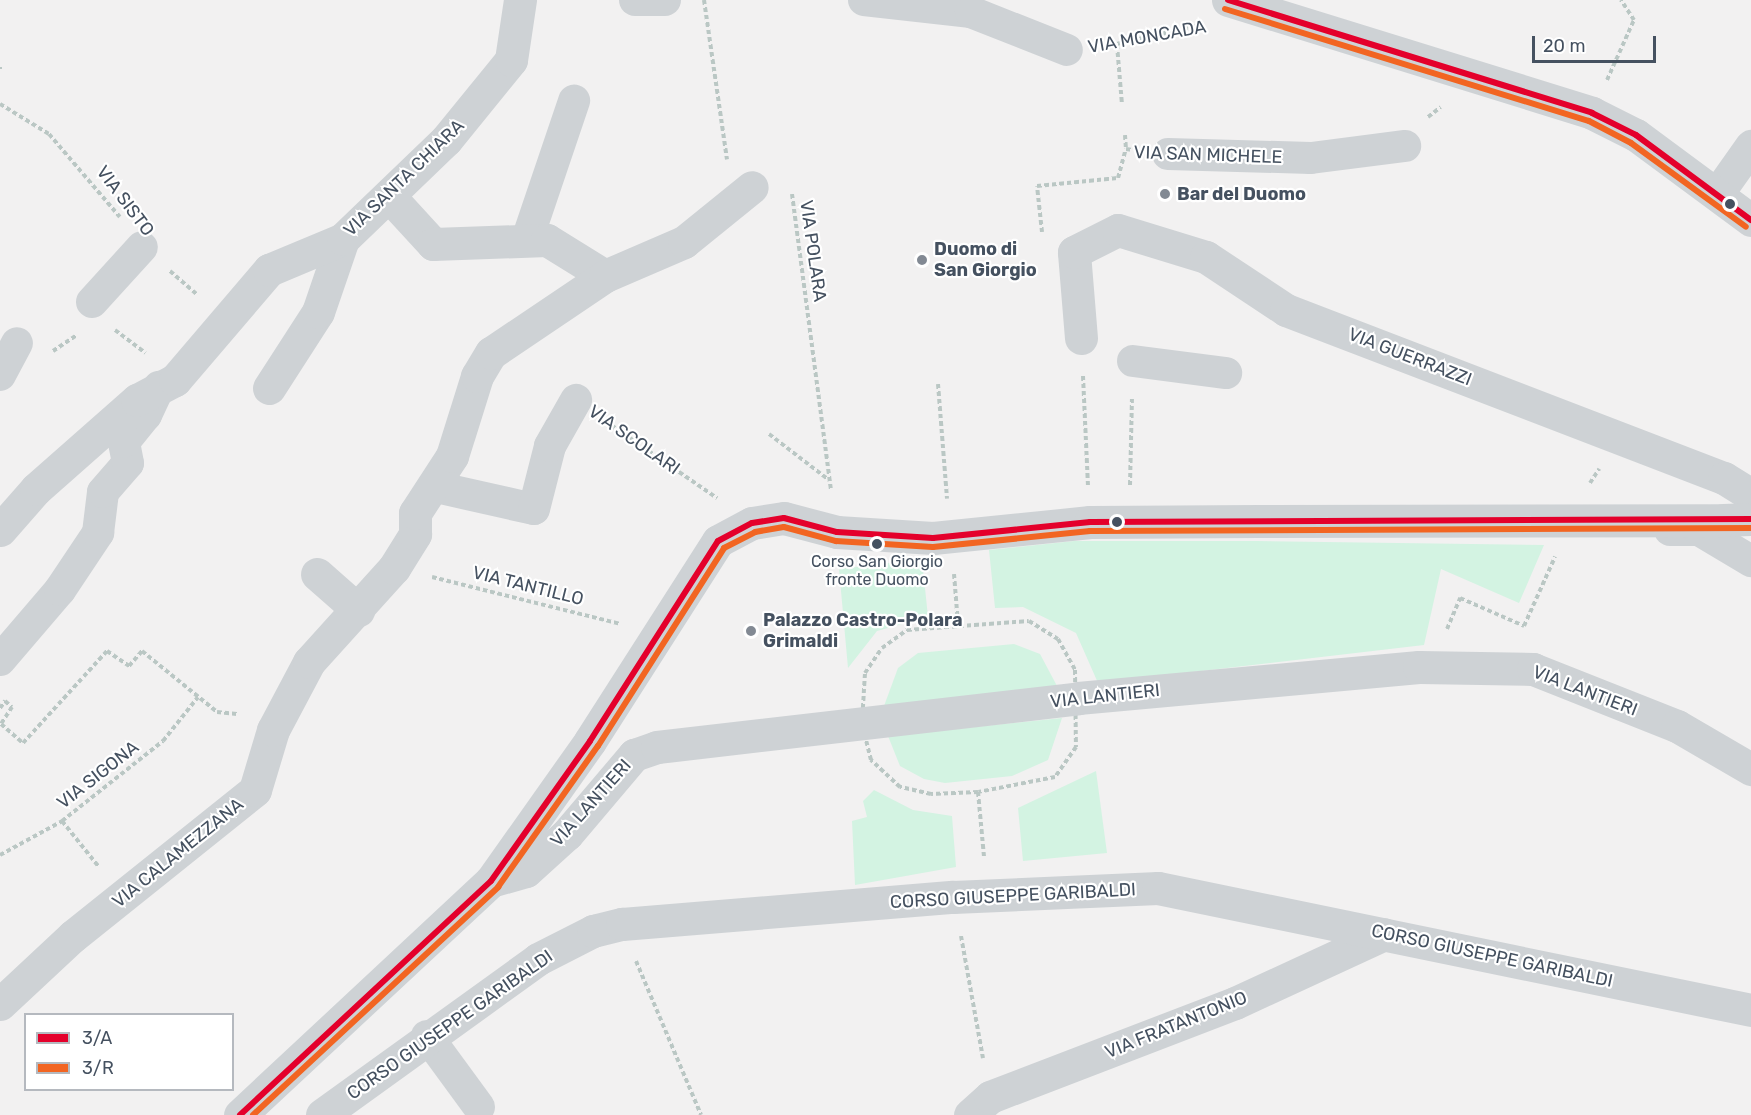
<!DOCTYPE html>
<html>
<head>
<meta charset="utf-8">
<style>
	body { margin:0 }
	#map { position:relative; width:1751px; height:1115px; overflow:hidden; background:#f2f1f1; font-family:Rubik,sans-serif }
	div>[style] { position:absolute }
	.green>* { inset:0; background:#d3f3e2 }
	.path>* { height:4px; margin-top:-2px; transform-origin:0; background:repeating-linear-gradient(90deg,#bac7c4 0 4.5px,transparent 0 7.5px) }
	.pedestrian>* { height:32px; margin:-16px; padding:0 16px; transform-origin:16px; border-radius:16px; background:#ced2d5 }
	.minor>* { height:33px; margin:-16.5px; padding:0 16.5px; transform-origin:16.5px; border-radius:16.5px; background:#ced2d5 }
	.tertiary>* { height:33px; margin:-16.5px; padding:0 16.5px; transform-origin:16.5px; border-radius:16.5px; background:#ced2d5 }
	.tertiary-bridge>* { height:33px; margin:-16.5px; padding:0 16.5px; transform-origin:16.5px; border-radius:16.5px; background:#ced2d5 }
	.bus-1>* { height:6px; margin:-3px; padding:0 3px; transform-origin:3px; border-radius:3px; background:#e4002b }
	.bus-2>* { height:6px; margin:-3px; padding:0 3px; transform-origin:3px; border-radius:3px; background:#f26522 }
	.dots>* { width:16px; height:16px; translate:-50% -50%; box-sizing:border-box; border:3px solid #fff; border-radius:50% }
	span { translate:-50% -50%; white-space:nowrap; text-align:center; line-height:1.15; -webkit-text-stroke:4.5px #fff; paint-order:stroke }
	.bus-label { font-size:16px; color:#455160 }
	.street-label { font-size:18px; color:#455160 }
	.poi-label { font-size:18px; color:#455160; font-weight:700 }
	.left { translate:0 -50%; text-align:left }
	.legend { position:absolute; left:24px; top:1013px; width:210px; height:78px; box-sizing:border-box; background:#fff; border:2px solid #b5b9bf; margin:0; padding:8px 10px; list-style:none; font-size:18px; color:#455160 }
	.legend li { display:flex; align-items:center; gap:12px; height:30px }
	.legend b { width:30px; border:2px solid #b5b9bf }
	.scale { position:absolute; left:1532px; top:36px; width:124px; height:27px; box-sizing:border-box; border:3px solid #455160; border-top:0; padding-left:8px; font-size:18px; line-height:21px; white-space:nowrap; color:#455160; -webkit-text-stroke:4px #fff; paint-order:stroke }
</style>
</head>
<body>
<div id="map">
	<div class="green">
		<i style="clip-path:polygon(1074px 541px,1257px 541px,1544px 545px,1519px 603px,1441px 569px,1424px 645px,1098px 683px,1076px 633px,1023px 607px,995px 608px,989px 550px)"></i>
		<i style="clip-path:polygon(922px 559px,928px 617px,877px 631px,848px 668px,839px 569px)"></i>
		<i style="clip-path:polygon(1014px 644px,1040px 654px,1057px 686px,884px 706px,898px 668px,918px 653px)"></i>
		<i style="clip-path:polygon(1062px 718px,1048px 760px,1012px 776px,945px 783px,924px 779px,900px 766px,888px 736px)"></i>
		<i style="clip-path:polygon(1096px 771px,1107px 853px,1023px 861px,1018px 808px)"></i>
		<i style="clip-path:polygon(874px 790px,913px 810px,952px 816px,956px 867px,855px 885px,852px 821px,867px 817px,863px 801px)"></i>
	</div>
	<div class="path">
		<i style="left:704px;top:0;width:161px;rotate:81.8deg"></i>
		<i style="left:1117px;top:45px;width:59px;rotate:85.2deg"></i>
		<i style="left:1103px;top:47px;width:100px;rotate:-12.7deg"></i>
		<i style="left:0;top:67px;width:2px;rotate:90deg"></i>
		<i style="left:1607px;top:80px;width:66px;rotate:-65.8deg"></i>
		<i style="left:1634px;top:20px;width:24px;rotate:-123deg"></i>
		<i style="left:0;top:104px;width:57px;rotate:31.5deg"></i>
		<i style="left:49px;top:134px;width:109px;rotate:49.5deg"></i>
		<i style="left:1428px;top:117px;width:16px;rotate:-38deg"></i>
		<i style="left:1125px;top:135px;width:14px;rotate:86deg"></i>
		<i style="left:792px;top:194px;width:299px;rotate:82.5deg"></i>
		<i style="left:1042px;top:232px;width:46px;rotate:-96.2deg"></i>
		<i style="left:1037px;top:186px;width:81px;rotate:-5.6deg"></i>
		<i style="left:1118px;top:178px;width:30px;rotate:-75deg"></i>
		<i style="left:1126px;top:149px;width:7px;rotate:8deg"></i>
		<i style="left:170px;top:271px;width:37px;rotate:41deg"></i>
		<i style="left:115px;top:330px;width:38px;rotate:37deg"></i>
		<i style="left:53px;top:351px;width:29px;rotate:-34deg"></i>
		<i style="left:1083px;top:376px;width:110px;rotate:87.4deg"></i>
		<i style="left:938px;top:384px;width:115px;rotate:85.5deg"></i>
		<i style="left:605px;top:421px;width:136px;rotate:34.5deg"></i>
		<i style="left:769px;top:434px;width:76px;rotate:37.5deg"></i>
		<i style="left:1590px;top:483px;width:17px;rotate:-57deg"></i>
		<i style="left:1130px;top:485px;width:86px;rotate:-88.7deg"></i>
		<i style="left:954px;top:574px;width:50px;rotate:85.4deg"></i>
		<i style="left:432px;top:577px;width:194px;rotate:14deg"></i>
		<i style="left:1029px;top:621px;width:34px;rotate:32deg"></i>
		<i style="left:1058px;top:639px;width:35px;rotate:61deg"></i>
		<i style="left:1075px;top:670px;width:77px;rotate:89.3deg"></i>
		<i style="left:1076px;top:747px;width:37px;rotate:125deg"></i>
		<i style="left:1055px;top:777px;width:78px;rotate:169deg"></i>
		<i style="left:978px;top:792px;width:47px;rotate:177.6deg"></i>
		<i style="left:931px;top:794px;width:32px;rotate:-167deg"></i>
		<i style="left:900px;top:787px;width:40px;rotate:-137deg"></i>
		<i style="left:871px;top:760px;width:38px;rotate:-104deg"></i>
		<i style="left:862px;top:723px;width:50px;rotate:-86.6deg"></i>
		<i style="left:865px;top:673px;width:30px;rotate:-56deg"></i>
		<i style="left:882px;top:648px;width:31px;rotate:-36deg"></i>
		<i style="left:907px;top:630px;width:122px;rotate:-4.2deg"></i>
		<i style="left:1447px;top:629px;width:34px;rotate:-67deg"></i>
		<i style="left:1460px;top:598px;width:70px;rotate:23.6deg"></i>
		<i style="left:1524px;top:626px;width:76px;rotate:-65.8deg"></i>
		<i style="left:0;top:708px;width:9px;rotate:-54deg"></i>
		<i style="left:5px;top:701px;width:9px;rotate:41deg"></i>
		<i style="left:12px;top:707px;width:20px;rotate:123deg"></i>
		<i style="left:1px;top:724px;width:29px;rotate:41deg"></i>
		<i style="left:23px;top:743px;width:125px;rotate:-47.6deg"></i>
		<i style="left:107px;top:651px;width:27px;rotate:34deg"></i>
		<i style="left:129px;top:666px;width:20px;rotate:-49deg"></i>
		<i style="left:142px;top:651px;width:97px;rotate:39.1deg"></i>
		<i style="left:217px;top:712px;width:20px;rotate:6deg"></i>
		<i style="left:978px;top:792px;width:65px;rotate:84.7deg"></i>
		<i style="left:62px;top:821px;width:59px;rotate:51.2deg"></i>
		<i style="left:0;top:855px;width:71px;rotate:-28.7deg"></i>
		<i style="left:62px;top:821px;width:129px;rotate:-38.4deg"></i>
		<i style="left:163px;top:741px;width:56px;rotate:-51.5deg"></i>
		<i style="left:961px;top:936px;width:124px;rotate:79.8deg"></i>
		<i style="left:636px;top:961px;width:167px;rotate:67.1deg"></i>
	</div>
	<div class="pedestrian">
		<i style="left:635px;top:0;width:30px"></i>
		<i style="left:864px;top:0;width:108px;rotate:6.4deg"></i>
		<i style="left:971px;top:12px;width:103px;rotate:21.6deg"></i>
		<i style="left:1168px;top:154px;width:143px;rotate:1.6deg"></i>
		<i style="left:1311px;top:158px;width:95px;rotate:-7.3deg"></i>
		<i style="left:528px;top:237px;width:144px;rotate:-71.3deg"></i>
		<i style="left:92px;top:302px;width:74px;rotate:-47.7deg"></i>
		<i style="left:1133px;top:361px;width:94px;rotate:7.4deg"></i>
		<i style="left:0;top:375px;width:36px;rotate:-62deg"></i>
		<i style="left:436px;top:487px;width:100px;rotate:12.7deg"></i>
		<i style="left:534px;top:509px;width:65px;rotate:-75.7deg"></i>
		<i style="left:550px;top:446px;width:53px;rotate:-60.5deg"></i>
		<i style="left:1670px;top:530px;width:29px"></i>
		<i style="left:1699px;top:530px;width:61px;rotate:30.8deg"></i>
		<i style="left:0;top:660px;width:92px;rotate:-49.4deg"></i>
		<i style="left:60px;top:590px;width:69px;rotate:-56.3deg"></i>
		<i style="left:98px;top:533px;width:41px;rotate:-83deg"></i>
		<i style="left:103px;top:492px;width:38px;rotate:-49deg"></i>
		<i style="left:128px;top:463px;width:21px;rotate:-101deg"></i>
		<i style="left:124px;top:442px;width:35px;rotate:-51deg"></i>
		<i style="left:146px;top:415px;width:31px;rotate:-65deg"></i>
		<i style="left:427px;top:1036px;width:88px;rotate:53.8deg"></i>
	</div>
	<div class="minor">
		<i style="left:1717px;top:194px;width:59px;rotate:-54.7deg"></i>
		<i style="left:389px;top:196px;width:65px;rotate:47.5deg"></i>
		<i style="left:433px;top:244px;width:114px;rotate:-2deg"></i>
		<i style="left:547px;top:240px;width:68px;rotate:31.8deg"></i>
		<i style="left:1081px;top:338px;width:86px;rotate:-94.7deg"></i>
		<i style="left:1074px;top:252px;width:49px;rotate:-26.6deg"></i>
		<i style="left:1118px;top:230px;width:92px;rotate:17.1deg"></i>
		<i style="left:1206px;top:257px;width:96px;rotate:33.5deg"></i>
		<i style="left:1286px;top:310px;width:469px;rotate:21deg"></i>
		<i style="left:1724px;top:478px;width:32px;rotate:32deg"></i>
		<i style="left:269px;top:388px;width:90px;rotate:-57.2deg"></i>
		<i style="left:318px;top:312px;width:77px;rotate:-71.1deg"></i>
		<i style="left:0;top:530px;width:55px;rotate:-48.7deg"></i>
		<i style="left:36px;top:489px;width:135px;rotate:-41.4deg"></i>
		<i style="left:137px;top:400px;width:43px;rotate:-27.8deg"></i>
		<i style="left:175px;top:380px;width:145px;rotate:-49.5deg"></i>
		<i style="left:269px;top:270px;width:80px;rotate:-22.7deg"></i>
		<i style="left:343px;top:239px;width:143px;rotate:-43.9deg"></i>
		<i style="left:446px;top:140px;width:103px;rotate:-50.9deg"></i>
		<i style="left:511px;top:60px;width:61px;rotate:-81.5deg"></i>
		<i style="left:317px;top:574px;width:55px;rotate:41.3deg"></i>
		<i style="left:491px;top:881px;width:36px;rotate:-16deg"></i>
		<i style="left:526px;top:871px;width:55px;rotate:-42.1deg"></i>
		<i style="left:567px;top:834px;width:104px;rotate:-49.7deg"></i>
		<i style="left:634px;top:755px;width:24px;rotate:-19deg"></i>
		<i style="left:657px;top:747px;width:424px;rotate:-6.6deg"></i>
		<i style="left:1078px;top:698px;width:342px;rotate:-5.2deg"></i>
		<i style="left:1419px;top:667px;width:114px;rotate:1deg"></i>
		<i style="left:1533px;top:669px;width:155px;rotate:21.6deg"></i>
		<i style="left:1677px;top:726px;width:86px;rotate:30.2deg"></i>
		<i style="left:0;top:1004px;width:100px;rotate:-43deg"></i>
		<i style="left:73px;top:936px;width:233px;rotate:-38.7deg"></i>
		<i style="left:255px;top:790px;width:63px;rotate:-73.3deg"></i>
		<i style="left:273px;top:730px;width:77px;rotate:-62.1deg"></i>
		<i style="left:309px;top:662px;width:127px;rotate:-47.9deg"></i>
		<i style="left:394px;top:568px;width:40px;rotate:-58deg"></i>
		<i style="left:415px;top:534px;width:21px;rotate:-90deg"></i>
		<i style="left:415px;top:513px;width:68px;rotate:-57deg"></i>
		<i style="left:452px;top:456px;width:84px;rotate:-72.6deg"></i>
		<i style="left:477px;top:376px;width:27px;rotate:-59deg"></i>
		<i style="left:491px;top:353px;width:138px;rotate:-34deg"></i>
		<i style="left:605px;top:276px;width:86px;rotate:-23.3deg"></i>
		<i style="left:684px;top:242px;width:87px;rotate:-39deg"></i>
		<i style="left:970px;top:1115px;width:27px;rotate:-42deg"></i>
		<i style="left:990px;top:1097px;width:262px;rotate:-21deg"></i>
		<i style="left:1235px;top:1003px;width:164px;rotate:-24.8deg"></i>
	</div>
	<div class="tertiary">
		<i style="left:1228px;top:0;width:381px;rotate:17.2deg"></i>
		<i style="left:1592px;top:113px;width:49px;rotate:26.6deg"></i>
		<i style="left:1636px;top:135px;width:143px;rotate:36.5deg"></i>
		<i style="left:1723px;top:520px;width:28px;rotate:-2deg"></i>
		<i style="left:240px;top:1115px;width:343px;rotate:-43deg"></i>
		<i style="left:491px;top:881px;width:171px;rotate:-54.7deg"></i>
		<i style="left:590px;top:741px;width:237px;rotate:-57.4deg"></i>
		<i style="left:718px;top:541px;width:38px;rotate:-28deg"></i>
		<i style="left:752px;top:523px;width:32px;rotate:-9deg"></i>
		<i style="left:784px;top:518px;width:55px;rotate:14.8deg"></i>
		<i style="left:837px;top:532px;width:96px;rotate:3.6deg"></i>
		<i style="left:933px;top:538px;width:158px;rotate:-5.8deg"></i>
		<i style="left:1090px;top:522px;width:168px;rotate:-0.3deg"></i>
		<i style="left:322px;top:1115px;width:266px;rotate:-35.8deg"></i>
		<i style="left:538px;top:959px;width:62px;rotate:-27deg"></i>
		<i style="left:593px;top:931px;width:30px;rotate:-14deg"></i>
		<i style="left:622px;top:924px;width:332px;rotate:-4.7deg"></i>
		<i style="left:953px;top:897px;width:205px;rotate:-2.5deg"></i>
		<i style="left:1158px;top:888px;width:605px;rotate:11.63deg"></i>
	</div>
	<div class="tertiary-bridge">
		<i style="left:1258px;top:521px;width:465px;rotate:-0.1deg"></i>
	</div>
	<div class="bus-1">
		<i style="left:1228px;top:0;width:381px;rotate:17.2deg"></i>
		<i style="left:1592px;top:113px;width:49px;rotate:26.6deg"></i>
		<i style="left:1636px;top:135px;width:143px;rotate:36.5deg"></i>
		<i style="left:240px;top:1115px;width:343px;rotate:-43deg"></i>
		<i style="left:491px;top:881px;width:171px;rotate:-54.7deg"></i>
		<i style="left:590px;top:741px;width:237px;rotate:-57.4deg"></i>
		<i style="left:718px;top:541px;width:38px;rotate:-28deg"></i>
		<i style="left:752px;top:523px;width:32px;rotate:-9deg"></i>
		<i style="left:784px;top:518px;width:55px;rotate:14.8deg"></i>
		<i style="left:837px;top:532px;width:96px;rotate:3.6deg"></i>
		<i style="left:933px;top:538px;width:158px;rotate:-5.8deg"></i>
		<i style="left:1090px;top:522px;width:661px;rotate:-0.26deg"></i>
	</div>
	<div class="bus-2">
		<i style="left:1225px;top:9px;width:381px;rotate:17.1deg"></i>
		<i style="left:1589px;top:121px;width:47px;rotate:27.6deg"></i>
		<i style="left:1631px;top:143px;width:142px;rotate:36.1deg"></i>
		<i style="left:253px;top:1115px;width:335px;rotate:-42.9deg"></i>
		<i style="left:498px;top:887px;width:173px;rotate:-54.7deg"></i>
		<i style="left:598px;top:746px;width:235px;rotate:-57.5deg"></i>
		<i style="left:724px;top:548px;width:35px;rotate:-27deg"></i>
		<i style="left:755px;top:532px;width:29px;rotate:-10deg"></i>
		<i style="left:784px;top:527px;width:54px;rotate:15.1deg"></i>
		<i style="left:836px;top:541px;width:97px;rotate:3.5deg"></i>
		<i style="left:933px;top:547px;width:158px;rotate:-5.8deg"></i>
		<i style="left:1090px;top:531px;width:661px;rotate:-0.26deg"></i>
	</div>
	<div class="dots">
		<i style="left:1165px;top:194px;background:#828993"></i>
		<i style="left:1730px;top:204px;background:#455160"></i>
		<i style="left:922px;top:260px;background:#828993"></i>
		<i style="left:1117px;top:522px;background:#455160"></i>
		<i style="left:877px;top:544px;background:#455160"></i>
		<i style="left:751px;top:631px;background:#828993"></i>
	</div>
	<div class="bus-label">
		<span style="left:877px;top:571px">Corso San Giorgio<br>fronte Duomo</span>
	</div>
	<div class="street-label">
		<span style="left:1147px;top:37px;rotate:-10deg">VIA MONCADA</span>
		<span style="left:1208px;top:155px;rotate:2deg">VIA SAN MICHELE</span>
		<span style="left:404px;top:178px;rotate:-44deg">VIA SANTA CHIARA</span>
		<span style="left:125px;top:201px;rotate:53deg">VIA SISTO</span>
		<span style="left:813px;top:251px;rotate:82deg">VIA POLARA</span>
		<span style="left:1410px;top:357px;rotate:21deg">VIA GUERRAZZI</span>
		<span style="left:634px;top:440px;rotate:35deg">VIA SCOLARI</span>
		<span style="left:528px;top:586px;rotate:14deg">VIA TANTILLO</span>
		<span style="left:1585px;top:691px;rotate:21deg">VIA LANTIERI</span>
		<span style="left:1105px;top:696px;rotate:-6deg">VIA LANTIERI</span>
		<span style="left:98px;top:775px;rotate:-38deg">VIA SIGONA</span>
		<span style="left:591px;top:803px;rotate:-48deg">VIA LANTIERI</span>
		<span style="left:178px;top:853px;rotate:-39deg">VIA CALAMEZZANA</span>
		<span style="left:1013px;top:896px;rotate:-3deg">CORSO GIUSEPPE GARIBALDI</span>
		<span style="left:1492px;top:956px;rotate:12deg">CORSO GIUSEPPE GARIBALDI</span>
		<span style="left:450px;top:1025px;rotate:-35deg">CORSO GIUSEPPE GARIBALDI</span>
		<span style="left:1176px;top:1025px;rotate:-22deg">VIA FRATANTONIO</span>
	</div>
	<div class="poi-label">
		<span class="left" style="left:1177px;top:194px">Bar del Duomo</span>
		<span class="left" style="left:934px;top:260px">Duomo di<br>San Giorgio</span>
		<span class="left" style="left:763px;top:631px">Palazzo Castro-Polara<br>Grimaldi</span>
	</div>
	<ul class="legend">
	<li><b style="height:8px;background:#e4002b"></b>3/A</li>
	<li><b style="height:8px;background:#f26522"></b>3/R</li>
	</ul>
	<div class="scale">20 m</div>
</div>
</body>
</html>
